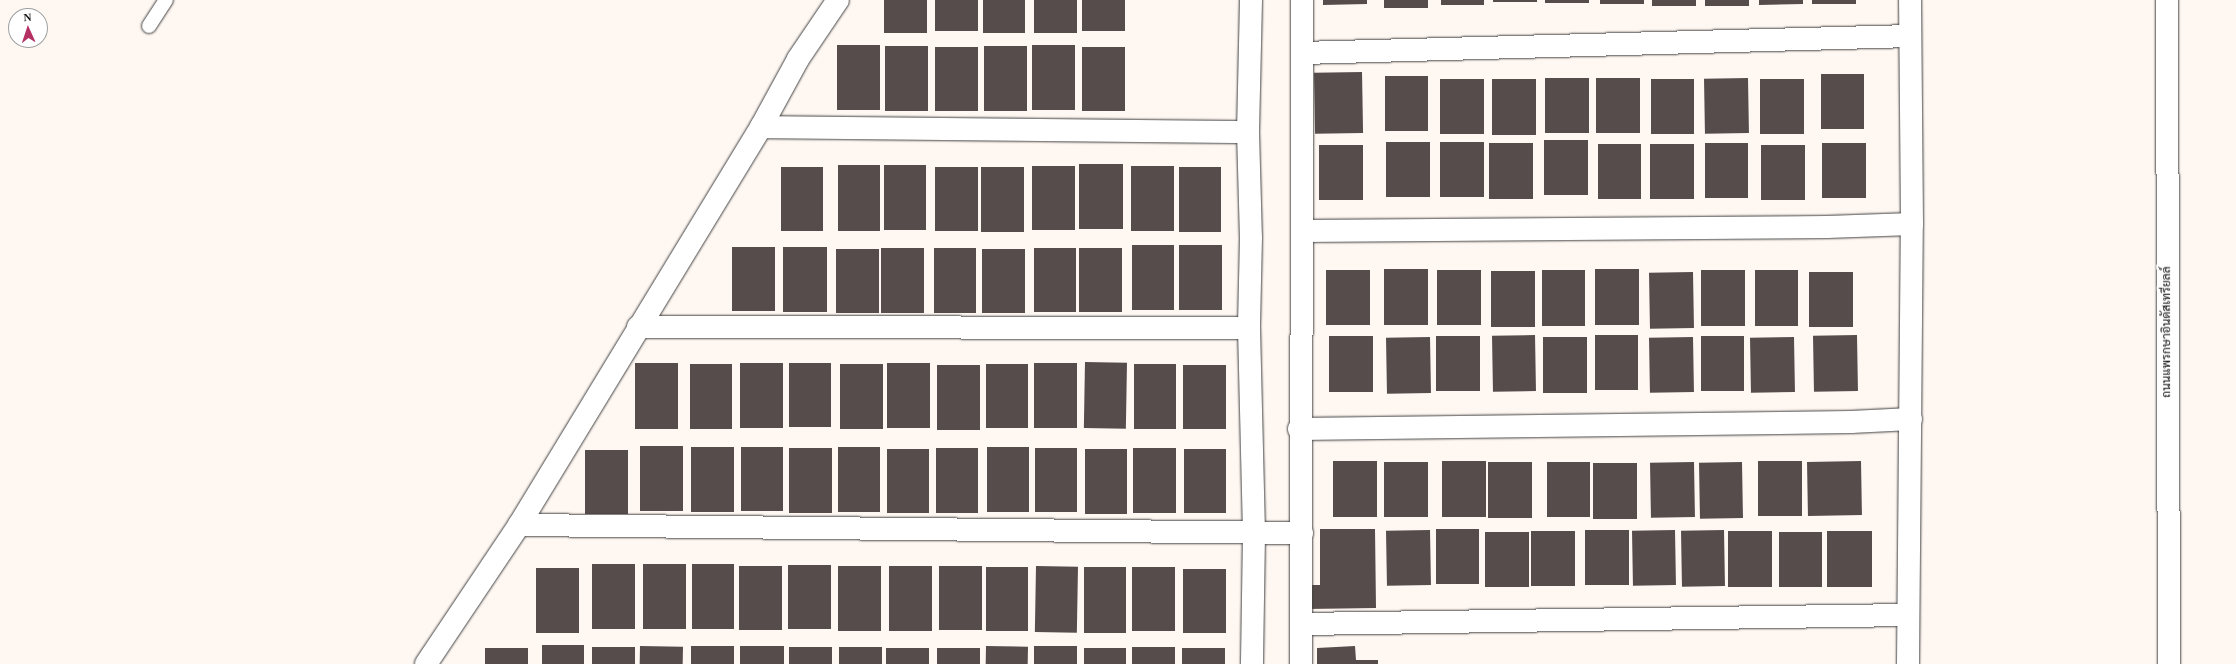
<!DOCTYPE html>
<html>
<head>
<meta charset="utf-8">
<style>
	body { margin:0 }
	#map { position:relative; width:2236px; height:664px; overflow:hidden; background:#fef7f2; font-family:"Times New Roman",Sarabun,serif }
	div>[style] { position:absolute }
	.building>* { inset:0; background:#574c4c; transform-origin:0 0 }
	.roads { filter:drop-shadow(0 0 1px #424242) drop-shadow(0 0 1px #424242) }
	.service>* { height:14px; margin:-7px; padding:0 7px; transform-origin:7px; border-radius:7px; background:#fff }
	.minor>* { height:22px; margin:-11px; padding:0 11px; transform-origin:11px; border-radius:11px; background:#fff }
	span { translate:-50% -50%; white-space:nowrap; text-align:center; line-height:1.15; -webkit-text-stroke:4px #fff; paint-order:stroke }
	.street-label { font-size:12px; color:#0f0f0f }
	.north { position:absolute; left:8px; top:8px; width:40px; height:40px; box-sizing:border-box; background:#fff; border:1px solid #9f9f9f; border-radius:50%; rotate:357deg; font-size:11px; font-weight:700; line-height:16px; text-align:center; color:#0f0f0f }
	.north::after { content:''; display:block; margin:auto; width:14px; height:18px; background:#b53164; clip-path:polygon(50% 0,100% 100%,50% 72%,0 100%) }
</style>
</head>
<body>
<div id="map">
	<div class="building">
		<i style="left:884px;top:0;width:43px;height:33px"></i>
		<i style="left:935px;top:0;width:43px;height:31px"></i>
		<i style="left:983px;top:0;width:42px;height:33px"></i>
		<i style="left:1034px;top:0;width:43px;height:33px"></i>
		<i style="left:1082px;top:0;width:43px;height:31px"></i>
		<i style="clip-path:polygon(1323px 0,1367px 0,1367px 4px,1323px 5px)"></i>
		<i style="left:1384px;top:0;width:44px;height:8px"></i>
		<i style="left:1441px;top:0;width:43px;height:5px"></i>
		<i style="left:1493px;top:0;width:44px;height:2px"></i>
		<i style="left:1545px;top:0;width:44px;height:3px"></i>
		<i style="left:1600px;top:0;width:44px;height:4px"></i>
		<i style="left:1652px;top:0;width:44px;height:6px"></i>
		<i style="left:1705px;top:0;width:44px;height:6px"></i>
		<i style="clip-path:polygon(1759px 0,1803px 0,1803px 4px,1759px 5px)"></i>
		<i style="left:1812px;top:0;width:44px;height:4px"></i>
		<i style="left:837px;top:45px;width:43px;height:65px"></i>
		<i style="left:1075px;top:45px;width:65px;height:43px;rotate:90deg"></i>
		<i style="left:885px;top:46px;width:43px;height:65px"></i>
		<i style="left:984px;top:46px;width:43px;height:65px"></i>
		<i style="left:935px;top:47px;width:43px;height:64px"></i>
		<i style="left:1082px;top:47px;width:43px;height:64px"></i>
		<i style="left:1362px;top:72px;width:61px;height:48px;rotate:89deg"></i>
		<i style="left:1821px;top:74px;width:43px;height:55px"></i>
		<i style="left:1428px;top:76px;width:55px;height:43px;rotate:90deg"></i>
		<i style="left:1545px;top:78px;width:44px;height:55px"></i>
		<i style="left:1596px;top:78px;width:44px;height:55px"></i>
		<i style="left:1748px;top:78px;width:55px;height:44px;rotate:89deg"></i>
		<i style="left:1440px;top:79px;width:44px;height:55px"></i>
		<i style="left:1492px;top:79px;width:44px;height:56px"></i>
		<i style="left:1651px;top:79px;width:43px;height:55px"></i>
		<i style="left:1760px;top:79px;width:44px;height:55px"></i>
		<i style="left:1544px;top:140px;width:44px;height:55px"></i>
		<i style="left:1386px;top:142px;width:44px;height:55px"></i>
		<i style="left:1440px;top:142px;width:44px;height:55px"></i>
		<i style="left:1489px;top:143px;width:44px;height:56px"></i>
		<i style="left:1705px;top:143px;width:43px;height:55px"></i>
		<i style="left:1822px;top:143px;width:44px;height:55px"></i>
		<i style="left:1598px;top:144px;width:43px;height:55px"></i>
		<i style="left:1650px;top:144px;width:44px;height:55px"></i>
		<i style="left:1319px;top:145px;width:44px;height:55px"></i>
		<i style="left:1761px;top:145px;width:44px;height:55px"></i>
		<i style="left:1079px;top:164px;width:44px;height:65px"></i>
		<i style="left:838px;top:165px;width:42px;height:66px"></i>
		<i style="left:884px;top:165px;width:42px;height:65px"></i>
		<i style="left:1032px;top:166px;width:43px;height:64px"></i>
		<i style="left:1131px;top:166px;width:43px;height:65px"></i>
		<i style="left:781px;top:167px;width:42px;height:64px"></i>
		<i style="left:935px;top:167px;width:43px;height:64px"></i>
		<i style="left:981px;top:167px;width:43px;height:65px"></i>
		<i style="left:1179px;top:167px;width:42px;height:65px"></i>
		<i style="left:1132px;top:245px;width:42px;height:65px"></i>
		<i style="left:1179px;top:245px;width:43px;height:65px"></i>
		<i style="left:732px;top:247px;width:43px;height:64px"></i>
		<i style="left:783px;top:247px;width:44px;height:65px"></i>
		<i style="left:881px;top:248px;width:43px;height:65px"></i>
		<i style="left:934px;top:248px;width:42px;height:65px"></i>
		<i style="left:1034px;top:248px;width:42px;height:64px"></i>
		<i style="left:1079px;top:248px;width:43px;height:64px"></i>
		<i style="left:836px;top:249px;width:43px;height:64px"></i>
		<i style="left:982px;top:249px;width:43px;height:64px"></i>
		<i style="left:1384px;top:269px;width:44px;height:56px"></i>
		<i style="left:1595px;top:269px;width:44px;height:56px"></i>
		<i style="left:1326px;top:270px;width:44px;height:55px"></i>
		<i style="left:1481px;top:270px;width:55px;height:44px;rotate:90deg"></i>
		<i style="left:1542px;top:270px;width:43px;height:56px"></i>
		<i style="left:1745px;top:270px;width:56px;height:44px;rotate:90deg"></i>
		<i style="left:1755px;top:270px;width:43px;height:56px"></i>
		<i style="left:1491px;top:271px;width:44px;height:56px"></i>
		<i style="left:1693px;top:272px;width:56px;height:44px;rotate:89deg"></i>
		<i style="left:1809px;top:272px;width:44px;height:55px"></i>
		<i style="left:1535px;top:335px;width:56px;height:43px;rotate:89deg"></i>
		<i style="left:1638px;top:335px;width:55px;height:43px;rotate:90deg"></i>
		<i style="left:1857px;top:335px;width:56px;height:44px;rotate:89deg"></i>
		<i style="left:1373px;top:336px;width:56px;height:44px;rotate:90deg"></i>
		<i style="left:1480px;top:336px;width:55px;height:44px;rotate:90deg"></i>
		<i style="left:1744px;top:336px;width:55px;height:43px;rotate:90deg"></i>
		<i style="left:1430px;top:337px;width:56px;height:44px;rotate:89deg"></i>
		<i style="left:1543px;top:337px;width:44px;height:56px"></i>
		<i style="left:1693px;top:337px;width:55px;height:44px;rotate:89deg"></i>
		<i style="left:1794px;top:337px;width:55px;height:44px;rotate:89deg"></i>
		<i style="left:1085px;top:362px;width:42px;height:66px;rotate:1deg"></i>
		<i style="left:635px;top:363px;width:43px;height:66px"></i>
		<i style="left:740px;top:363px;width:43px;height:65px"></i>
		<i style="left:789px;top:363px;width:42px;height:64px"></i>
		<i style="left:887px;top:363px;width:43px;height:65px"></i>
		<i style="left:1034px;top:363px;width:43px;height:65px"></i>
		<i style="left:690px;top:364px;width:42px;height:65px"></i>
		<i style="left:840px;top:364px;width:43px;height:65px"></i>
		<i style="left:986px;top:364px;width:42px;height:64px"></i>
		<i style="left:1134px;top:364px;width:42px;height:65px"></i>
		<i style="left:937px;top:365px;width:43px;height:65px"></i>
		<i style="left:1183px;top:365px;width:43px;height:64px"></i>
		<i style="left:640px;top:446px;width:43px;height:65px"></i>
		<i style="left:691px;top:447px;width:43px;height:65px"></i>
		<i style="left:741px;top:447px;width:42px;height:64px"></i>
		<i style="left:838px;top:447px;width:42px;height:65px"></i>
		<i style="left:987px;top:447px;width:42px;height:65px"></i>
		<i style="left:789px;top:448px;width:43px;height:65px"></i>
		<i style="left:936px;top:448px;width:42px;height:65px"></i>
		<i style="left:1035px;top:448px;width:42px;height:64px"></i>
		<i style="left:1133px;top:448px;width:43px;height:65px"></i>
		<i style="left:887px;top:449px;width:42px;height:64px"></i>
		<i style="left:1085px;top:449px;width:42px;height:65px"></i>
		<i style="left:1184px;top:449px;width:42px;height:64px"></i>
		<i style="left:585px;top:450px;width:43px;height:64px"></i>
		<i style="left:1377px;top:461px;width:56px;height:44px;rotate:90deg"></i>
		<i style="left:1486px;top:461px;width:56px;height:44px;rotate:90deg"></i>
		<i style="left:1802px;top:461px;width:55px;height:44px;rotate:90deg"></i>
		<i style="left:1861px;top:461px;width:54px;height:54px;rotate:89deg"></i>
		<i style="left:1428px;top:462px;width:55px;height:44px;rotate:90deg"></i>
		<i style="left:1488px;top:462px;width:44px;height:56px"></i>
		<i style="left:1547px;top:462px;width:43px;height:55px"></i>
		<i style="left:1694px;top:462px;width:55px;height:44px;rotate:89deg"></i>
		<i style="left:1742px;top:462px;width:56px;height:43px;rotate:89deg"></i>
		<i style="left:1593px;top:463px;width:44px;height:56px"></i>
		<i style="clip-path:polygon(1320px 529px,1375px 529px,1376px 608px,1308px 609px,1308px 585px,1320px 585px)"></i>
		<i style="left:1436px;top:529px;width:43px;height:55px"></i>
		<i style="left:1430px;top:530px;width:55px;height:44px;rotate:89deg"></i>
		<i style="left:1629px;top:530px;width:55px;height:44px;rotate:90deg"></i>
		<i style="left:1675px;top:530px;width:55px;height:43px;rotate:89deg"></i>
		<i style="left:1724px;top:530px;width:56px;height:43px;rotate:89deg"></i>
		<i style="left:1531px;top:531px;width:44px;height:55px"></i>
		<i style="left:1728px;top:531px;width:44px;height:56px"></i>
		<i style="left:1872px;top:531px;width:56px;height:45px;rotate:90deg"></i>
		<i style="left:1485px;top:532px;width:44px;height:55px"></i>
		<i style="left:1779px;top:532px;width:43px;height:55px"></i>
		<i style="left:592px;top:564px;width:43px;height:65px"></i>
		<i style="left:643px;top:564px;width:43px;height:65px"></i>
		<i style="left:692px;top:564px;width:42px;height:65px"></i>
		<i style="left:788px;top:565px;width:43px;height:64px"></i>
		<i style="left:739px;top:566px;width:43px;height:64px"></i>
		<i style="left:838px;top:566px;width:43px;height:65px"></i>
		<i style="left:889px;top:566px;width:43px;height:65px"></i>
		<i style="left:939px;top:566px;width:43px;height:64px"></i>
		<i style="left:1036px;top:566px;width:42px;height:66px;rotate:1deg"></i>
		<i style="left:986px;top:567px;width:42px;height:64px"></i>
		<i style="left:1084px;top:567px;width:42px;height:66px"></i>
		<i style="left:1132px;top:567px;width:43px;height:64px"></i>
		<i style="left:536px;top:568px;width:43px;height:65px"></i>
		<i style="left:1183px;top:569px;width:43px;height:64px"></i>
		<i style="left:542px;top:645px;width:42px;height:19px"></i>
		<i style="left:640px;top:646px;width:43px;height:18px;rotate:1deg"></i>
		<i style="left:691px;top:646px;width:43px;height:18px"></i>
		<i style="left:740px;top:646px;width:44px;height:18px"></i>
		<i style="left:986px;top:646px;width:42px;height:18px;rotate:1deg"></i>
		<i style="left:1034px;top:646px;width:43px;height:18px"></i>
		<i style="clip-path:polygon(1355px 646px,1356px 660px,1378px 660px,1378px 664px,1317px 664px,1317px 648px)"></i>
		<i style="left:592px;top:647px;width:43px;height:17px"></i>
		<i style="left:789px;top:647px;width:43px;height:17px"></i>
		<i style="left:839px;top:647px;width:43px;height:17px"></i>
		<i style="left:1132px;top:647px;width:43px;height:17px"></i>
		<i style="left:485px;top:648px;width:43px;height:16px"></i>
		<i style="left:886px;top:648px;width:43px;height:16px"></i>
		<i style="left:937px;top:648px;width:43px;height:16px"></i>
		<i style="left:1084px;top:648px;width:42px;height:16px"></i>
		<i style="left:1182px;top:648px;width:43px;height:16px"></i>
	</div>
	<div class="roads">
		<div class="service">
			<i style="left:149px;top:26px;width:31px;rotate:-57deg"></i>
		</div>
		<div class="minor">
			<i style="left:1251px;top:0;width:132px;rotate:91.3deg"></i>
			<i style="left:1248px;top:132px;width:105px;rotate:88.4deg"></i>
			<i style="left:1251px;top:237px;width:91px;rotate:91.3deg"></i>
			<i style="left:1249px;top:328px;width:206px;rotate:88.6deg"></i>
			<i style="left:1254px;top:534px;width:130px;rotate:90.9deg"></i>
			<i style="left:2167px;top:0;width:664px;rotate:89.83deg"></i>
			<i style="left:1302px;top:53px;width:608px;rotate:-1.6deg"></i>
			<i style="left:761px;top:127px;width:487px;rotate:0.6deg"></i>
			<i style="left:1302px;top:231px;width:525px;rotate:-0.44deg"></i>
			<i style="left:1827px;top:227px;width:85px;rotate:-2deg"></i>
			<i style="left:638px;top:327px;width:611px;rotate:0.09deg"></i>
			<i style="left:1299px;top:429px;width:552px;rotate:-0.73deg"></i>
			<i style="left:1851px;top:422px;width:60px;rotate:-2.9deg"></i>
			<i style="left:519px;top:525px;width:783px;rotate:0.59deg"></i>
			<i style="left:1301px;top:624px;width:607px;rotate:-0.85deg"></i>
			<i style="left:426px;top:664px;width:167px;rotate:-56.2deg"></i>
			<i style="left:519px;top:525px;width:466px;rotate:-58.7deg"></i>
			<i style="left:761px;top:127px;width:77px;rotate:-61.4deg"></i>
			<i style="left:798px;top:59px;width:71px;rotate:-55.9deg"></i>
			<i style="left:1301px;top:664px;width:664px;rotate:-89.91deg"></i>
			<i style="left:1908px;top:664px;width:440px;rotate:-89.5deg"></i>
			<i style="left:1912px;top:224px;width:224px;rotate:-90.5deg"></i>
		</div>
	</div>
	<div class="street-label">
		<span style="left:2167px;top:332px;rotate:-90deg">ถนนแพรกษาอินดัสเทรียลล์</span>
	</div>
	<div class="north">N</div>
</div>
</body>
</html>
